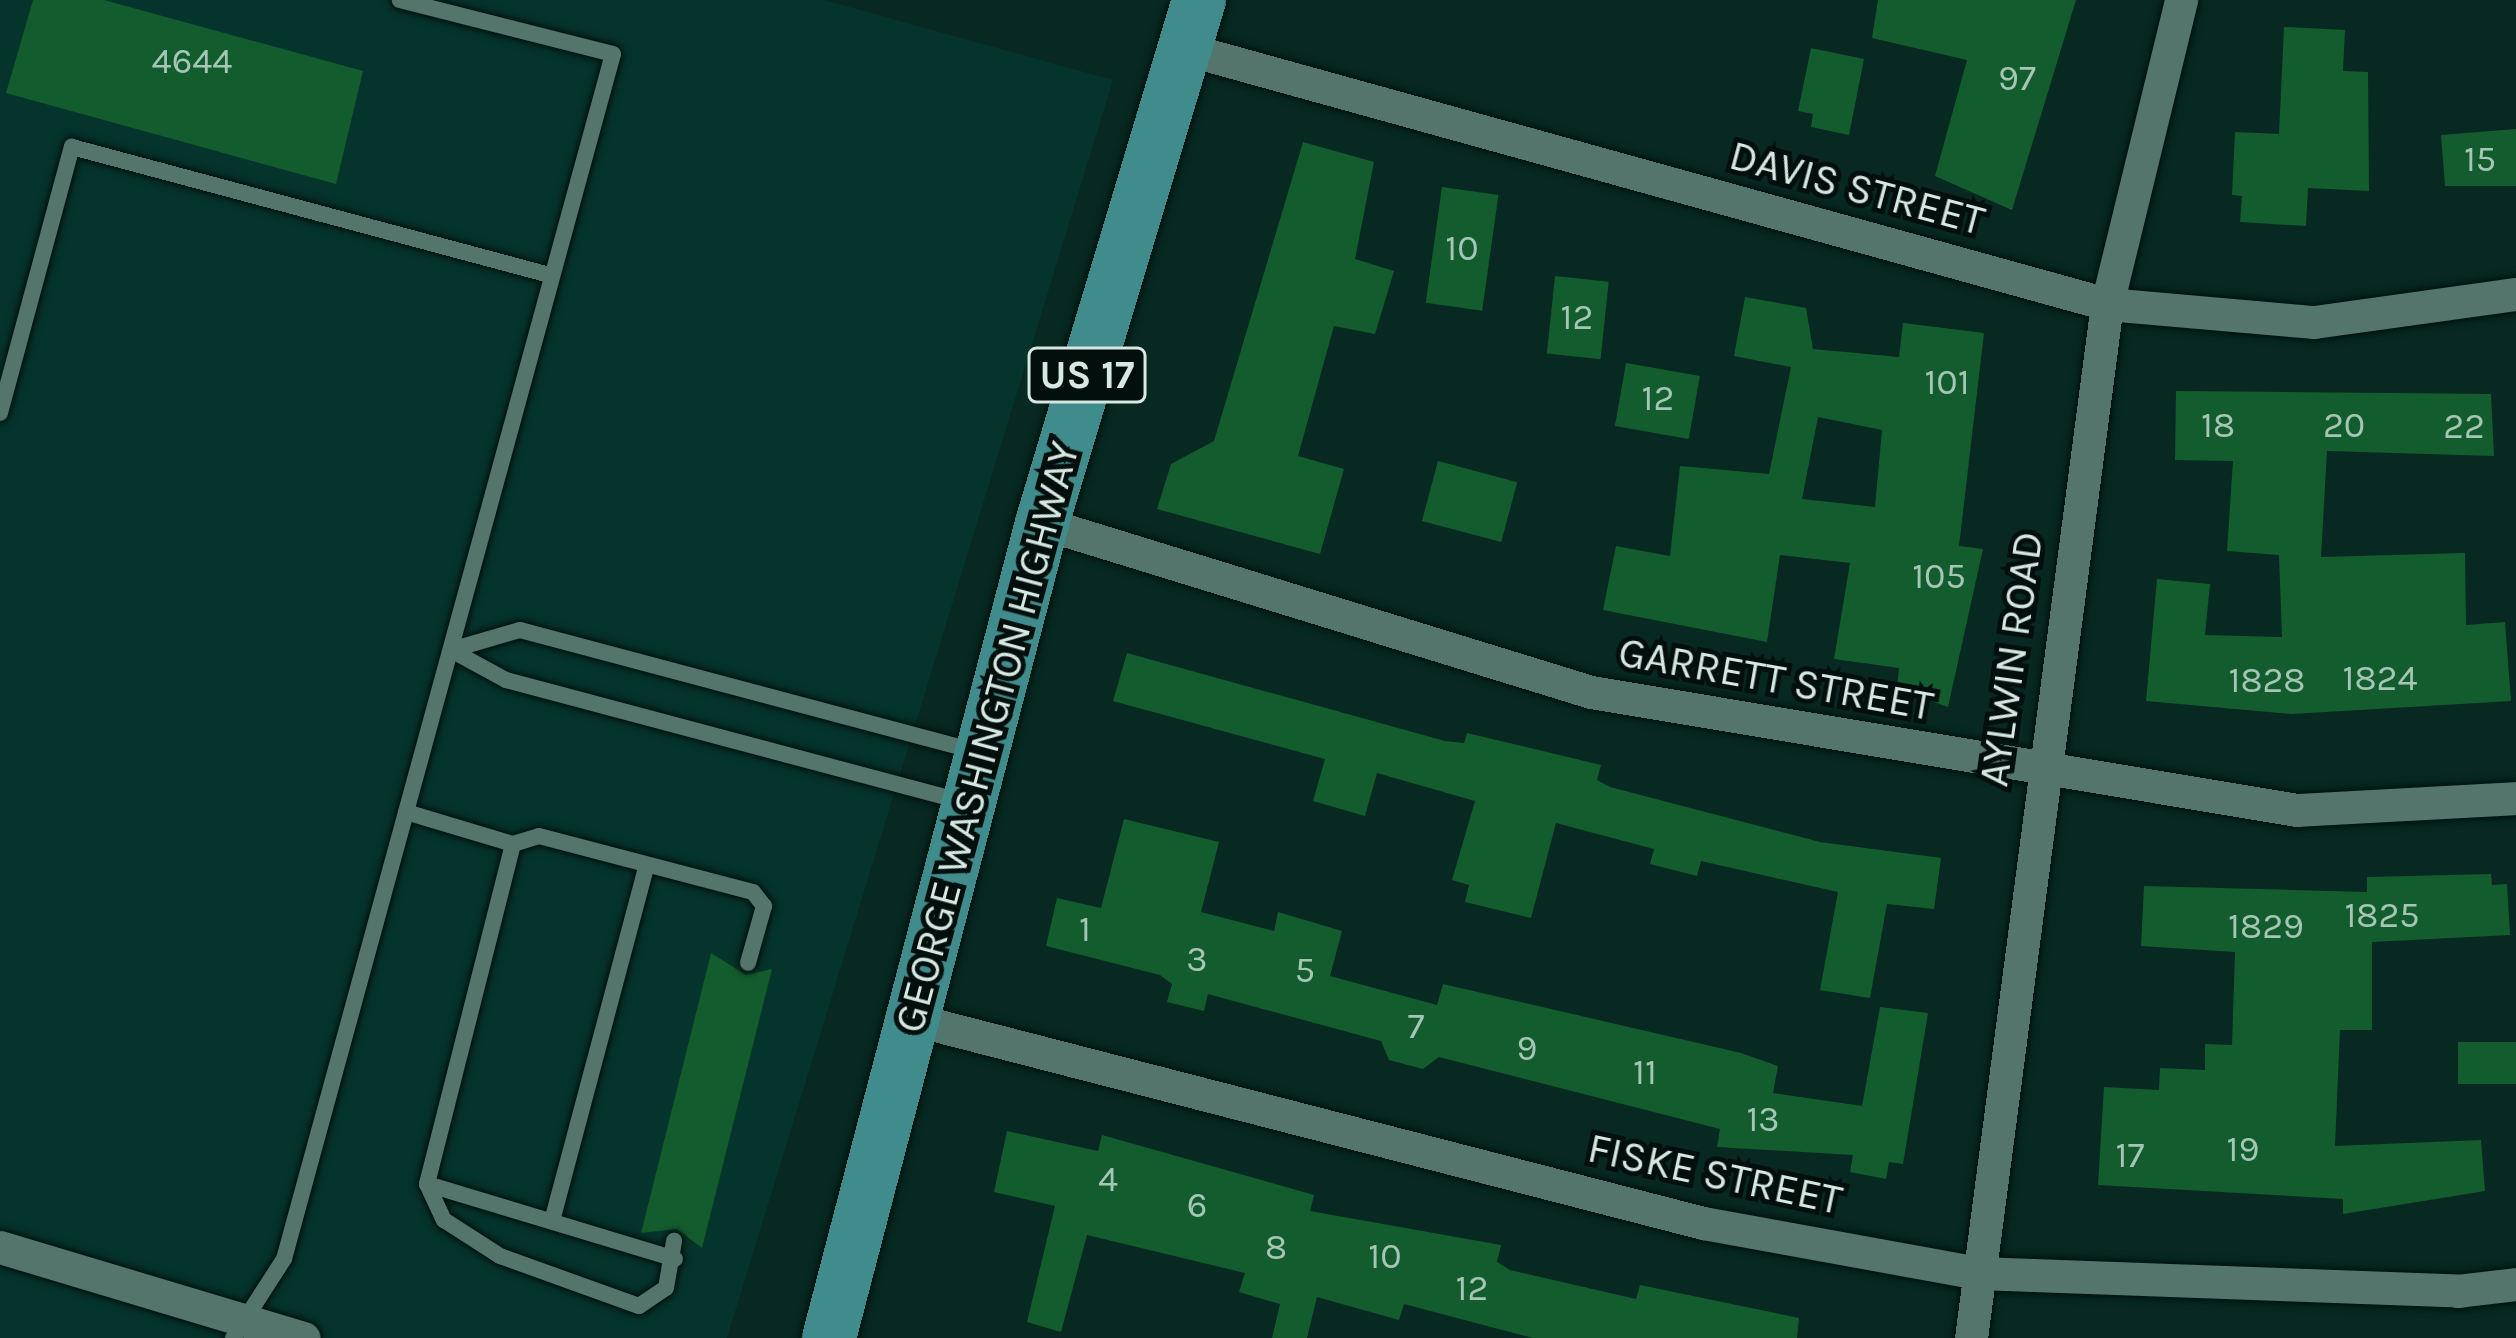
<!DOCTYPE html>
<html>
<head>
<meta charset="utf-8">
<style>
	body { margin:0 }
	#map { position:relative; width:2516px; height:1338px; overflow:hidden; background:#072922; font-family:Karla,sans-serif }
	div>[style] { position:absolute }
	.built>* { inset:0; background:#05342c }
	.building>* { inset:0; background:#135c2d; transform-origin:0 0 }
	.roads { filter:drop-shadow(0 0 3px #00100c) drop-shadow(0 0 3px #00100c) }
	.service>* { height:16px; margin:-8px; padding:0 8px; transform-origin:8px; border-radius:8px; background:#53756c }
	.minor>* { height:33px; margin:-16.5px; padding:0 16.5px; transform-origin:16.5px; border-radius:16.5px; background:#53756c }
	.primary>* { height:54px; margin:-27px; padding:0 27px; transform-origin:27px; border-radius:27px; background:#408b8c }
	span { translate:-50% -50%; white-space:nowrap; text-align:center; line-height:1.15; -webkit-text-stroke:10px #030f0c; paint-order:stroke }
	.number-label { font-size:36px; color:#a5c5b5 }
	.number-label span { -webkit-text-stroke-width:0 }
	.shield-label span { padding:3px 9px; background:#030f0c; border:3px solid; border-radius:9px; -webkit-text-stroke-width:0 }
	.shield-label { font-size:39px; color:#d6e8e2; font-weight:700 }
	.street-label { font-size:42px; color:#d6e8e2 }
</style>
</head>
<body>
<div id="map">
	<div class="built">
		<i style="clip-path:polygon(0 0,824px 0,1113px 80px,727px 1338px,0 1338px)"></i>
	</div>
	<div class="building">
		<i style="clip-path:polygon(33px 0,104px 0,363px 71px,336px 184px,6px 93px)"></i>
		<i style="clip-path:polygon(1878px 0,2076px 0,2012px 210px,1935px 176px,1967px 60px,1872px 38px)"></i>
		<i style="clip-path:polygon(2284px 27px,2345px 30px,2343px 71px,2368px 72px,2369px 191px,2308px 188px,2306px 226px,2240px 222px,2242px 196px,2232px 195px,2235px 132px,2279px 134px)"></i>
		<i style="clip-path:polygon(1811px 48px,1864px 59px,1849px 135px,1811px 127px,1813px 114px,1798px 111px)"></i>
		<i style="clip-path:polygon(2516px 129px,2516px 186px,2445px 186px,2441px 135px)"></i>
		<i style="clip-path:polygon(1303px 142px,1374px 162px,1355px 259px,1394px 271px,1375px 334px,1334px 326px,1298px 456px,1344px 469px,1320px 554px,1157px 509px,1171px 464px,1214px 441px)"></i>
		<i style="left:1442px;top:187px;width:57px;height:117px;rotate:8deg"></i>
		<i style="left:1555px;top:276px;width:54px;height:78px;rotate:6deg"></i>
		<i style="clip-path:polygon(evenodd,1745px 297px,1806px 308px,1813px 349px,1899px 357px,1903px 323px,1984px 333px,1959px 546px,1983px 549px,1948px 707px,1897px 689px,1899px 668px,1834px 659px,1850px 563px,1780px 555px,1767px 642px,1603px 610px,1616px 546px,1670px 556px,1680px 466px,1769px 474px,1791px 367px,1734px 356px,1745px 297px,1818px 417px,1882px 430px,1875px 507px,1802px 499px,1818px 417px)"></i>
		<i style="left:1626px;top:363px;width:75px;height:64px;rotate:10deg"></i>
		<i style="clip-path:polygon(2176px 391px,2491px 394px,2494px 456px,2327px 451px,2321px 557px,2465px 553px,2466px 625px,2505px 622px,2511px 701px,2292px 714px,2146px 701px,2157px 579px,2210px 584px,2205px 635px,2282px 637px,2279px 555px,2227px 551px,2233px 461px,2175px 460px)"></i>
		<i style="left:1438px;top:461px;width:82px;height:62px;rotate:15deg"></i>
		<i style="clip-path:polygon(1127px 653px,1445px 741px,1464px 743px,1467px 733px,1601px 765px,1597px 780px,1610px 787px,1820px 842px,1941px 858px,1934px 909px,1887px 904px,1870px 998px,1820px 990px,1838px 892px,1701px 861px,1697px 876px,1650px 864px,1654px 849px,1556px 823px,1531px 918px,1465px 902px,1469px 885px,1452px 880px,1475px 801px,1377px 773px,1365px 816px,1313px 801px,1325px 759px,1113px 701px)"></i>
		<i style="clip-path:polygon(1124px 819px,1219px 842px,1201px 912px,1274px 931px,1278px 912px,1342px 931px,1330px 976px,1437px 1005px,1443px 984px,1741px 1053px,1778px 1066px,1773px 1093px,1862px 1106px,1880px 1007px,1928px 1013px,1903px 1164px,1889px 1162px,1886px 1179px,1850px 1172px,1853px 1155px,1717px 1147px,1720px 1129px,1439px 1057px,1423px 1069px,1389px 1060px,1381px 1041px,1208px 994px,1204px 1011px,1167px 1002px,1172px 984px,1160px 975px,1046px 946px,1057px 898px,1101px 908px)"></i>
		<i style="clip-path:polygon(2491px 874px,2492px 885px,2507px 884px,2510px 935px,2372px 942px,2372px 1030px,2340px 1030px,2335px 1146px,2481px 1140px,2485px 1191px,2343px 1214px,2343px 1199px,2098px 1185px,2104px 1087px,2159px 1090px,2160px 1068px,2205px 1070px,2205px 1044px,2232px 1045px,2235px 952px,2141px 946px,2144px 886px,2367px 892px,2367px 877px)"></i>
		<i style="clip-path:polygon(711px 953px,746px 975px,772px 969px,702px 1248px,677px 1229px,641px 1233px)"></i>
		<i style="left:2516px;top:1042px;width:42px;height:58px;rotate:90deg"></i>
		<i style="clip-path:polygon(1007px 1131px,1098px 1151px,1102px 1135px,1314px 1195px,1310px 1211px,1501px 1245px,1497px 1262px,1510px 1270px,1636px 1299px,1640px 1285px,1799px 1318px,1797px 1338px,1533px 1338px,1404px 1304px,1399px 1320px,1317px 1297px,1307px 1338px,1272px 1338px,1280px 1304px,1239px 1292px,1245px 1273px,1087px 1235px,1061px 1332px,1027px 1322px,1055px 1206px,994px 1192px)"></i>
	</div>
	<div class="roads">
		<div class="service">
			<i style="left:0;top:413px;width:276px;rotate:-74.9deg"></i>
			<i style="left:72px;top:147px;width:497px;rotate:15deg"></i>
			<i style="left:451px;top:650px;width:72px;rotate:-16.2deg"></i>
			<i style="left:520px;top:630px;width:473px;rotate:14.9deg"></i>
			<i style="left:451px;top:650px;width:63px;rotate:28.6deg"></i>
			<i style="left:506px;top:680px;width:470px;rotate:14.9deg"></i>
			<i style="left:406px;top:812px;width:112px;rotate:16.7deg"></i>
			<i style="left:513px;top:844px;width:351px;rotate:104.2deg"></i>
			<i style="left:427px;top:1184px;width:40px;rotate:65deg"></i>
			<i style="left:444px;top:1220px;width:67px;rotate:32.7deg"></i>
			<i style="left:500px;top:1256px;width:148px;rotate:19.8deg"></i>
			<i style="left:639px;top:1306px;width:32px;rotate:-34deg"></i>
			<i style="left:666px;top:1288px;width:48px;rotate:-80.3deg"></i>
			<i style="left:513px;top:844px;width:27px;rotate:-17deg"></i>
			<i style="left:539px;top:836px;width:221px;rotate:14.7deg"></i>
			<i style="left:753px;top:892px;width:18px;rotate:52deg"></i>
			<i style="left:764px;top:906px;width:59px;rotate:105.7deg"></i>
			<i style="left:427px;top:1184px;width:259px;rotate:16.8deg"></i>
			<i style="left:552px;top:1221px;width:365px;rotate:-75.1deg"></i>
			<i style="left:233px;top:1338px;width:94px;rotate:-57.2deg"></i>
			<i style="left:284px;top:1259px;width:1249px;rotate:-74.73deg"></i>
			<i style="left:613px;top:54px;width:220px;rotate:-165.8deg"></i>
		</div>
		<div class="minor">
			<i style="left:1186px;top:49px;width:956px;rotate:15.48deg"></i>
			<i style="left:2107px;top:304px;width:208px;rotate:5deg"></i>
			<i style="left:2314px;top:322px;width:204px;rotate:-7.9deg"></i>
			<i style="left:1042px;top:523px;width:574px;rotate:17.11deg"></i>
			<i style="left:1591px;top:692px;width:716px;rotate:9.49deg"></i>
			<i style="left:2297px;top:810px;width:219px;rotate:-3.1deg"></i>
			<i style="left:912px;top:1019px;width:817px;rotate:14.46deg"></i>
			<i style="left:1703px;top:1223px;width:280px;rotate:10.3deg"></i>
			<i style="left:1978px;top:1273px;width:480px;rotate:2.1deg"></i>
			<i style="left:2458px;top:1291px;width:58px;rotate:-6.9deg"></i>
			<i style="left:0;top:1247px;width:317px;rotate:16.7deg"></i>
			<i style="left:1971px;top:1338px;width:1043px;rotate:-82.51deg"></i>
			<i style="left:2107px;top:304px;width:313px;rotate:-76.3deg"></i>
		</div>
		<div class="primary">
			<i style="left:829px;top:1338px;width:842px;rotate:-75.35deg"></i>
			<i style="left:1042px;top:523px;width:546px;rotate:-73.29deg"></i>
		</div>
	</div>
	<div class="number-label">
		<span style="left:192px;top:62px">4644</span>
		<span style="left:2017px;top:79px">97</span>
		<span style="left:2480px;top:160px">15</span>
		<span style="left:1462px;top:249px">10</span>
		<span style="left:1577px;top:318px">12</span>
		<span style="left:1947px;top:383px">101</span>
		<span style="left:1658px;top:399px">12</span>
		<span style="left:2218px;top:426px">18</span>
		<span style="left:2344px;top:426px">20</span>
		<span style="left:2464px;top:427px">22</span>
		<span style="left:1939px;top:577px">105</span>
		<span style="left:2380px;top:679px">1824</span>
		<span style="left:2267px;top:681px">1828</span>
		<span style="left:2382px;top:916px">1825</span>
		<span style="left:2266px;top:927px">1829</span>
		<span style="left:1085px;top:930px">1</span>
		<span style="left:1197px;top:960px">3</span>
		<span style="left:1305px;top:971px">5</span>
		<span style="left:1416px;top:1027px">7</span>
		<span style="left:1527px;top:1049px">9</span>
		<span style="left:1645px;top:1073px">11</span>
		<span style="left:1763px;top:1120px">13</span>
		<span style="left:2243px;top:1150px">19</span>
		<span style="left:2130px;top:1156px">17</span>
		<span style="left:1108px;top:1180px">4</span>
		<span style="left:1197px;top:1206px">6</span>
		<span style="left:1276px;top:1248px">8</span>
		<span style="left:1385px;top:1257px">10</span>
		<span style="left:1472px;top:1289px">12</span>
	</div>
	<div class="shield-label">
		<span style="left:1087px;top:375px">US 17</span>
	</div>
	<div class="street-label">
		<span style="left:1857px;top:188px;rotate:15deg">DAVIS STREET</span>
		<span style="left:2011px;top:659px;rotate:-82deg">AYLWIN ROAD</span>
		<span style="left:1776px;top:679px;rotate:10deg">GARRETT STREET</span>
		<span style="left:987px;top:737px;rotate:-75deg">GEORGE WASHINGTON HIGHWAY</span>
		<span style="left:1715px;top:1174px;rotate:12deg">FISKE STREET</span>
	</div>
</div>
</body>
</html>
